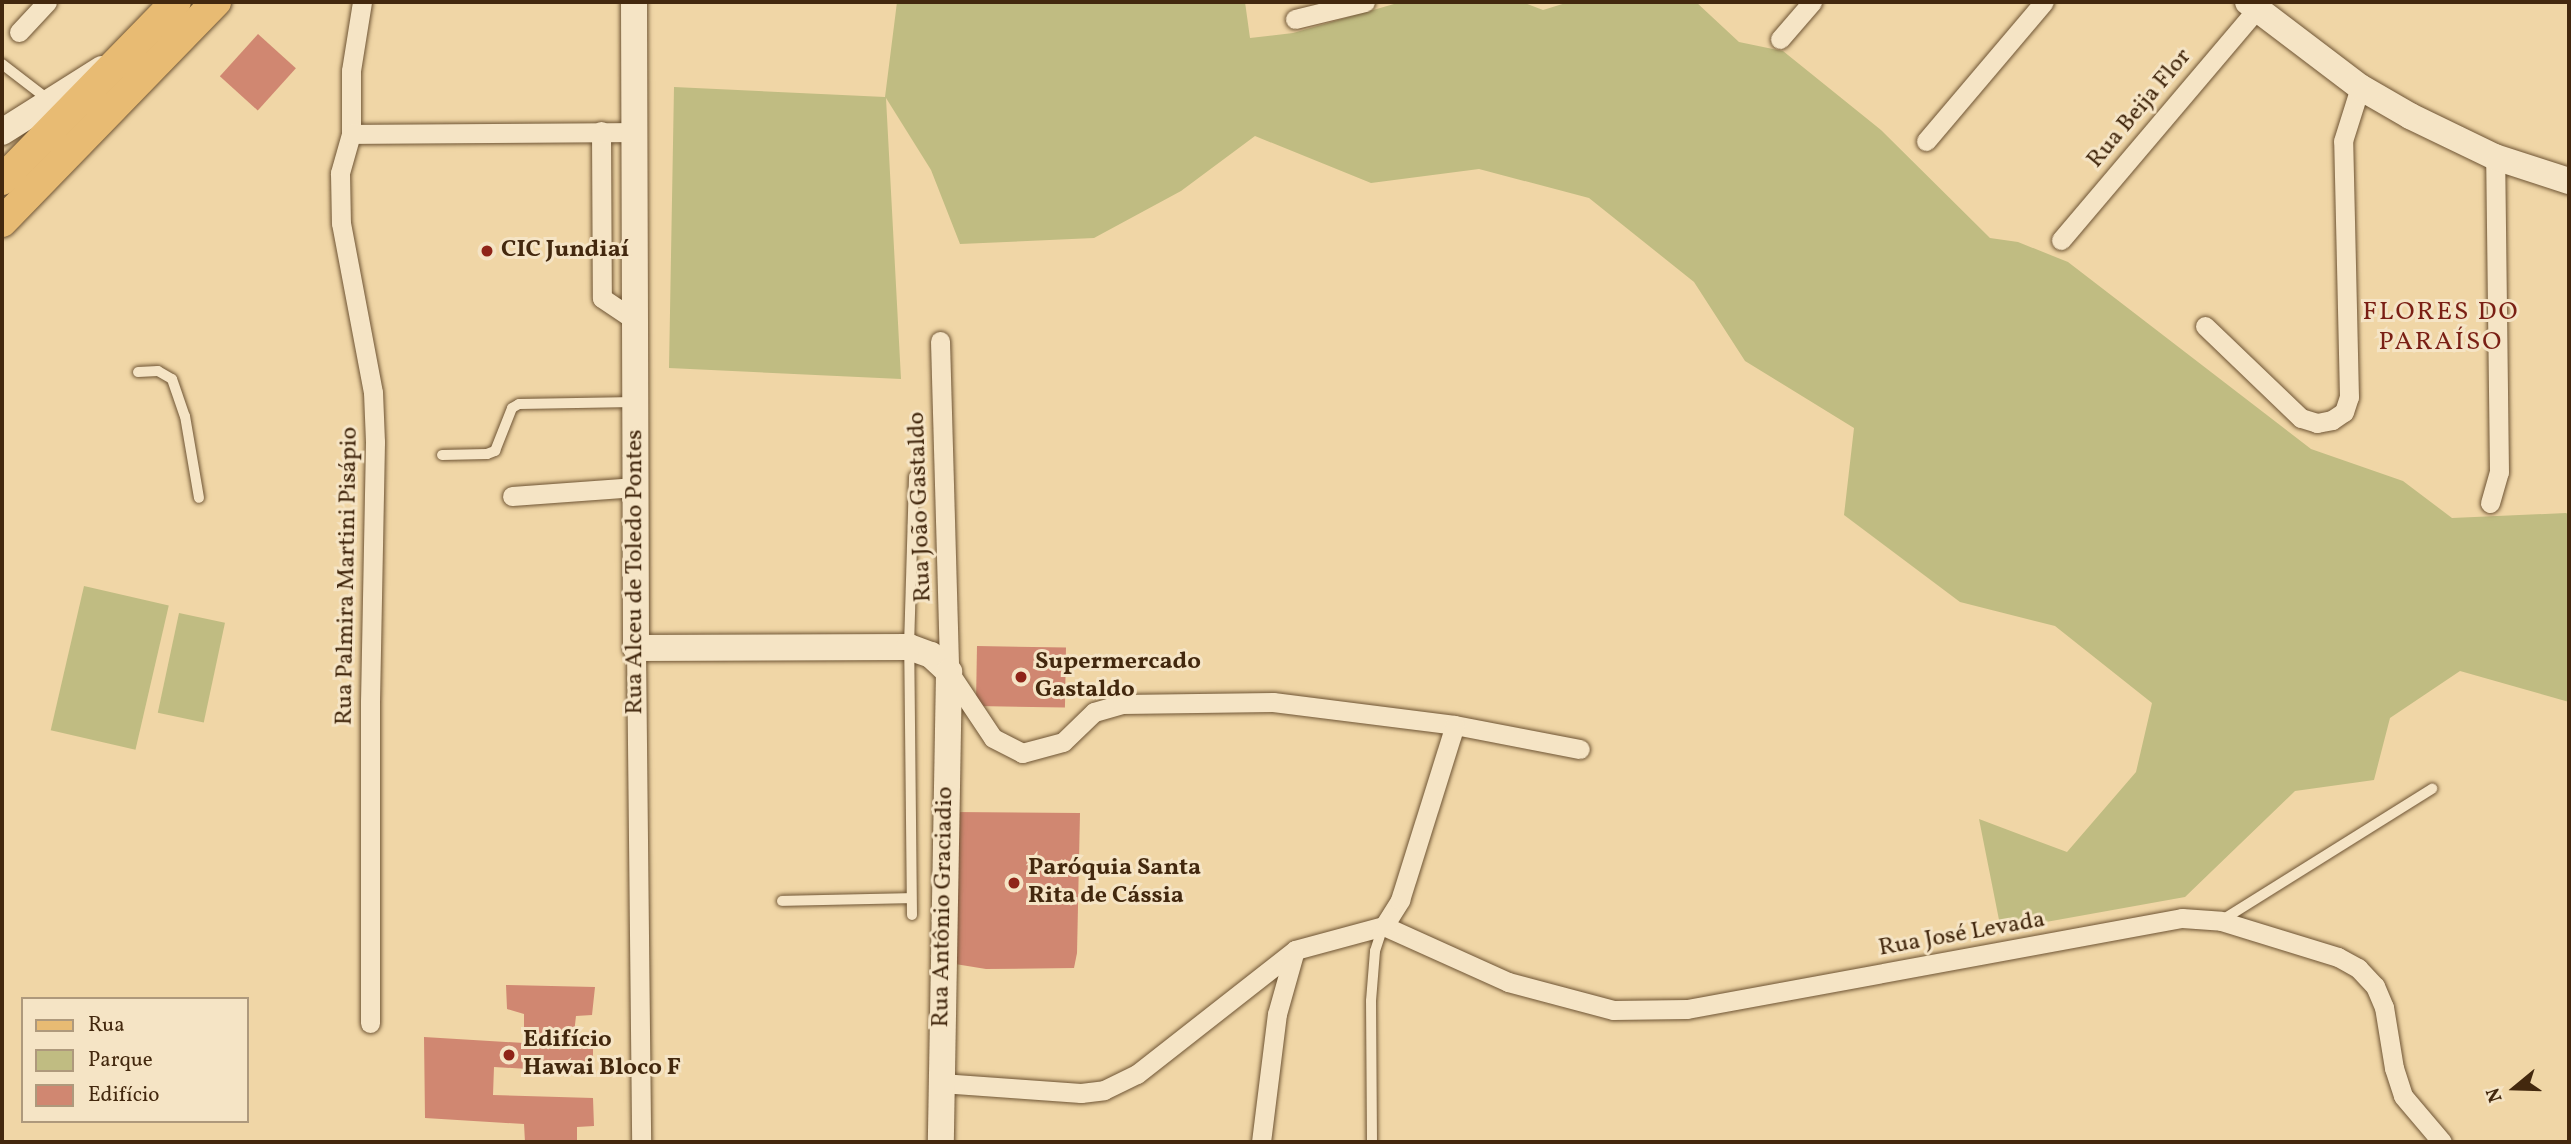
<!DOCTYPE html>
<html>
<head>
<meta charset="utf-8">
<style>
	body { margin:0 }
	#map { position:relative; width:2571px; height:1144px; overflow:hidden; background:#f0d6a6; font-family:Vollkorn,serif }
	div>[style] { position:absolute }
	.green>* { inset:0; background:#c0bc82; transform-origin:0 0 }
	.building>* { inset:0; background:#d08771; transform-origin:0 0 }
	.roads { filter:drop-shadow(0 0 2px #6e5434) drop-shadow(0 0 2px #6e5434) }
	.lane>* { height:10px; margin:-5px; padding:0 5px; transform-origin:5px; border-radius:5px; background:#f5e4c5 }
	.street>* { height:19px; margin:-9.5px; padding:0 9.5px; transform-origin:9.5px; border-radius:9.5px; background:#f5e4c5 }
	.secondary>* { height:26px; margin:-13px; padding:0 13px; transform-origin:13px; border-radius:13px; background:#f5e4c5 }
	.primary>* { height:30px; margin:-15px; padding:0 15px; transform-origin:15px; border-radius:15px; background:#e8bb73 }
	.dots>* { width:19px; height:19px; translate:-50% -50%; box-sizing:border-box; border:4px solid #f5e4c5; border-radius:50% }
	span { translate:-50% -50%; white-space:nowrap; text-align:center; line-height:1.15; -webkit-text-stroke:6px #f5e4c5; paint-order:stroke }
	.street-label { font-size:24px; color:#43280e }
	.poi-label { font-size:24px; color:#43280e; font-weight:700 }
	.left { translate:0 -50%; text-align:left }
	.neighbourhood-label { font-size:26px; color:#7a1f14; letter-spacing:2px }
	.frame { position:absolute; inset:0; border:4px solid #43280e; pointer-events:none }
	.legend { position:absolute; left:21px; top:997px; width:228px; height:126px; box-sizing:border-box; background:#f5e4c5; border:2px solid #ae997c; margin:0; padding:9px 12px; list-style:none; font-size:21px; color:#43280e }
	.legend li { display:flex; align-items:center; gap:14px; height:35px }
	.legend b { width:35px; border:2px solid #ae997c }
	.north { position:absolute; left:2480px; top:1053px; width:70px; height:70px; -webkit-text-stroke:5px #f5e4c5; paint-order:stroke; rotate:251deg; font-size:19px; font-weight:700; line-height:28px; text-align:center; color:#43280e }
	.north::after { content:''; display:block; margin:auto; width:24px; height:32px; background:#43280e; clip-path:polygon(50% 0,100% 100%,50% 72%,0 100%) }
</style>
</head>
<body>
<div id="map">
	<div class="green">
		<i style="clip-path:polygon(897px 2px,1245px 2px,1250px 38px,1293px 33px,1401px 2px,1522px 2px,1543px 10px,1569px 2px,1696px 2px,1739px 42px,1783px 51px,1881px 130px,1990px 238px,2018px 242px,2068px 262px,2311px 449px,2403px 481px,2452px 518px,2566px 513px,2569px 515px,2569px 702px,2460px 671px,2390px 718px,2374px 780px,2295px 791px,2185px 897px,2001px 930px,1979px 819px,2067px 852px,2136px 772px,2152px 703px,2055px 626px,1960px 602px,1844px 515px,1854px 428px,1745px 361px,1694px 282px,1589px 198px,1479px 169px,1371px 183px,1255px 136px,1181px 191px,1094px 238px,960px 244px,931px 170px,886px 98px,901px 379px,669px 368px,674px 87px,885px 97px)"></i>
		<i style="left:84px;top:586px;width:87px;height:148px;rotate:13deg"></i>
		<i style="left:179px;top:613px;width:47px;height:102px;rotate:12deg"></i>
	</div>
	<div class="building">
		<i style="left:258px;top:34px;width:51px;height:57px;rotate:42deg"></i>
		<i style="left:977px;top:646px;width:89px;height:60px;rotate:1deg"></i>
		<i style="clip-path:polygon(952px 812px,1080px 813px,1077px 953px,1074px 968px,986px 969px,949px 963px)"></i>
		<i style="clip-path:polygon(506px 985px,595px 987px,592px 1015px,576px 1016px,573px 1042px,593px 1042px,593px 1073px,494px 1067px,493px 1095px,593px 1098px,594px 1126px,577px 1127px,577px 1142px,525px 1142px,524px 1124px,425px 1118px,424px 1037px,524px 1043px,524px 1014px,507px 1009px)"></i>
	</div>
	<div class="roads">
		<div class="lane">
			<i style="left:2px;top:64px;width:59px;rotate:37.5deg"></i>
			<i style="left:138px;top:372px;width:20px;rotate:-3deg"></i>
			<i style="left:158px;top:371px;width:16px;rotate:30deg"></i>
			<i style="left:172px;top:379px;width:39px;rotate:71deg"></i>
			<i style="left:185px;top:416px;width:83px;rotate:80.3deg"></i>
			<i style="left:442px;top:455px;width:45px;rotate:-1.3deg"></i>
			<i style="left:487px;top:454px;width:9px;rotate:-21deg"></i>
			<i style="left:495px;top:451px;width:46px;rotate:-68.4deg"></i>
			<i style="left:512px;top:408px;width:8px;rotate:-30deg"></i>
			<i style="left:519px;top:404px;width:116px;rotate:-1deg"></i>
			<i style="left:782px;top:901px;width:129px;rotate:-1.3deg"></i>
			<i style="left:912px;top:915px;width:268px;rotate:-90.6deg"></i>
			<i style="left:909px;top:647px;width:171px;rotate:-88.3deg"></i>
			<i style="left:2222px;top:920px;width:248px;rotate:-32deg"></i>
			<i style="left:1372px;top:1142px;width:141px;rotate:-90.4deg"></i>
			<i style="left:1371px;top:1001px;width:50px;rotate:-85.4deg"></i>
			<i style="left:1375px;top:951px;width:25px;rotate:-72deg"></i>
		</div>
		<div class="street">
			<i style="left:362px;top:2px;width:70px;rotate:99.1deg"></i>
			<i style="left:351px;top:71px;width:63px;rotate:90deg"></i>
			<i style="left:351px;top:134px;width:41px;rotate:105.8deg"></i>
			<i style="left:340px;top:173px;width:50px;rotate:88.9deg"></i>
			<i style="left:341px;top:223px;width:172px;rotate:79.3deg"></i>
			<i style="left:373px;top:392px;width:50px;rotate:87.7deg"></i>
			<i style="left:375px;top:442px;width:259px;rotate:91.1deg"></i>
			<i style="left:370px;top:701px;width:322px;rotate:90deg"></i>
			<i style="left:1295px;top:19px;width:72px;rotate:-13.7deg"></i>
			<i style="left:19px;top:32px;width:41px;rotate:-47deg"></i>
			<i style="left:1780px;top:39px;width:49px;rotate:-49.1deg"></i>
			<i style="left:601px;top:131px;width:167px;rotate:89.7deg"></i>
			<i style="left:602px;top:298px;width:40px;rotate:34deg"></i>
			<i style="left:351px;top:134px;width:283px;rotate:-0.4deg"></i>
			<i style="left:1926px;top:141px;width:182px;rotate:-49.7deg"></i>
			<i style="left:2061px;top:240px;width:303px;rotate:-49.7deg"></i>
			<i style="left:2205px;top:326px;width:133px;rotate:43.8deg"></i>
			<i style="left:2301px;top:418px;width:17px;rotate:17deg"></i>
			<i style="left:2317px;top:423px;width:15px;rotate:-11deg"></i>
			<i style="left:2332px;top:420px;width:14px;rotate:-34deg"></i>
			<i style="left:2344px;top:412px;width:16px;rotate:-72deg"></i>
			<i style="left:2349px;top:397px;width:256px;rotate:-91.3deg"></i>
			<i style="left:2343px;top:141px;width:57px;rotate:-72.5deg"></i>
			<i style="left:940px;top:341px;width:331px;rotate:88.4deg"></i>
			<i style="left:949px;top:672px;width:79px;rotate:56.3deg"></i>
			<i style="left:993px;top:738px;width:33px;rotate:27deg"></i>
			<i style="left:1022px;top:753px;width:42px;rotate:-15deg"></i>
			<i style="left:1063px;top:742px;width:43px;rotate:-44.1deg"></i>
			<i style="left:1094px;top:712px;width:29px;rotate:-16deg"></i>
			<i style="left:1122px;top:704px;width:151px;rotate:-0.8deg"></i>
			<i style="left:1273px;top:702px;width:183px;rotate:7.2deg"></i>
			<i style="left:1455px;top:725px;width:127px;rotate:10.9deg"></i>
			<i style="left:512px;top:496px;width:124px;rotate:-4.2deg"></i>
			<i style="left:2490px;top:503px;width:32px;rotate:-74deg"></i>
			<i style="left:2499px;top:472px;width:315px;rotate:-90.7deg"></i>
			<i style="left:636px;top:648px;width:494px;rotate:89.4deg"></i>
			<i style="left:1384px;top:926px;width:136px;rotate:24.3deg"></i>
			<i style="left:1508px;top:982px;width:109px;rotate:14.9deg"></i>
			<i style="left:1613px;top:1010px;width:74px;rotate:-0.8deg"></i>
			<i style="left:1687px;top:1009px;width:503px;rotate:-10.42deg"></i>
			<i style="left:2182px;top:918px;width:39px;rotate:4deg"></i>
			<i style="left:2221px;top:921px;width:122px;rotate:17.1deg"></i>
			<i style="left:2338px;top:957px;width:23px;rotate:29deg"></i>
			<i style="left:2358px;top:968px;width:25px;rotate:47deg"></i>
			<i style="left:2375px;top:986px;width:23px;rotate:67deg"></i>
			<i style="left:2384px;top:1007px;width:62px;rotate:80.7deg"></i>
			<i style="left:2394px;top:1068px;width:29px;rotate:72deg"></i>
			<i style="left:2403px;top:1096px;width:60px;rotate:49.7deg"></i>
			<i style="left:941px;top:1083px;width:140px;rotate:4.1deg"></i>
			<i style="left:1081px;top:1093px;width:23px;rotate:-7deg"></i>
			<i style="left:1104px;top:1090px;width:37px;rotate:-26deg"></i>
			<i style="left:1137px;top:1074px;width:201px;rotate:-38.1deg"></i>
			<i style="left:1261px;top:1142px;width:129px;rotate:-82.9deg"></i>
			<i style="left:1277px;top:1014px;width:66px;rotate:-74.3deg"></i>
			<i style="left:1295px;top:950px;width:92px;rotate:-15.1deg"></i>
			<i style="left:1384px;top:926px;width:31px;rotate:-58deg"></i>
			<i style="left:1400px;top:900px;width:183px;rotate:-72.6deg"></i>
		</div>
		<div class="secondary">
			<i style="left:634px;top:2px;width:646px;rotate:89.82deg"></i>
			<i style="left:636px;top:648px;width:273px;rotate:-0.2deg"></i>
			<i style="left:909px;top:647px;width:23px;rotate:20deg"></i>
			<i style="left:931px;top:655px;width:25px;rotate:43deg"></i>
			<i style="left:949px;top:672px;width:470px;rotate:91deg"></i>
			<i style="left:2248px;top:2px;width:141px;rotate:37.2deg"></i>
			<i style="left:2360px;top:87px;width:58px;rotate:30.1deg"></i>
			<i style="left:2410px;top:116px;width:94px;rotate:25.8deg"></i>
			<i style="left:2495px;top:157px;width:78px;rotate:18deg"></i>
			<i style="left:2px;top:132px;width:118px;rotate:-32.2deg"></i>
		</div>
		<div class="primary">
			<i style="left:2px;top:180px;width:249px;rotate:-45.7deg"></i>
			<i style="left:2px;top:222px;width:307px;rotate:-45.8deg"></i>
		</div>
	</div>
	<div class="dots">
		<i style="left:487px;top:251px;background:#8f2418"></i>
		<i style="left:1021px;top:677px;background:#8f2418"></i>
		<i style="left:1014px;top:883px;background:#8f2418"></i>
		<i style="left:509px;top:1055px;background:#8f2418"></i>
	</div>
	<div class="street-label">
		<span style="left:2140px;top:109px;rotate:-50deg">Rua Beija Flor</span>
		<span style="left:921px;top:507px;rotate:-92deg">Rua João Gastaldo</span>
		<span style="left:636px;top:572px;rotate:-90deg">Rua Alceu de Toledo Pontes</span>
		<span style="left:348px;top:576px;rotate:-89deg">Rua Palmira Martini Pisápio</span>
		<span style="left:944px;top:907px;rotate:-89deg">Rua Antônio Graciadio</span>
		<span style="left:1962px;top:935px;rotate:-10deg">Rua José Levada</span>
	</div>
	<div class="poi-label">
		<span class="left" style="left:501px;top:251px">CIC Jundiaí</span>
		<span class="left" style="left:1035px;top:677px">Supermercado<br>Gastaldo</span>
		<span class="left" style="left:1028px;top:883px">Paróquia Santa<br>Rita de Cássia</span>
		<span class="left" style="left:523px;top:1055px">Edifício<br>Hawai Bloco F</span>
	</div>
	<div class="neighbourhood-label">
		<span style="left:2441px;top:328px">FLORES DO<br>PARAÍSO</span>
	</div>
	<div class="frame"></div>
	<ul class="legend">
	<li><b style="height:9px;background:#e8bb73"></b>Rua</li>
	<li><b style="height:19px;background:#c0bc82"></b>Parque</li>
	<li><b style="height:19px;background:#d08771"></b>Edifício</li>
	</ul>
	<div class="north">N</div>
</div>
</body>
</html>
